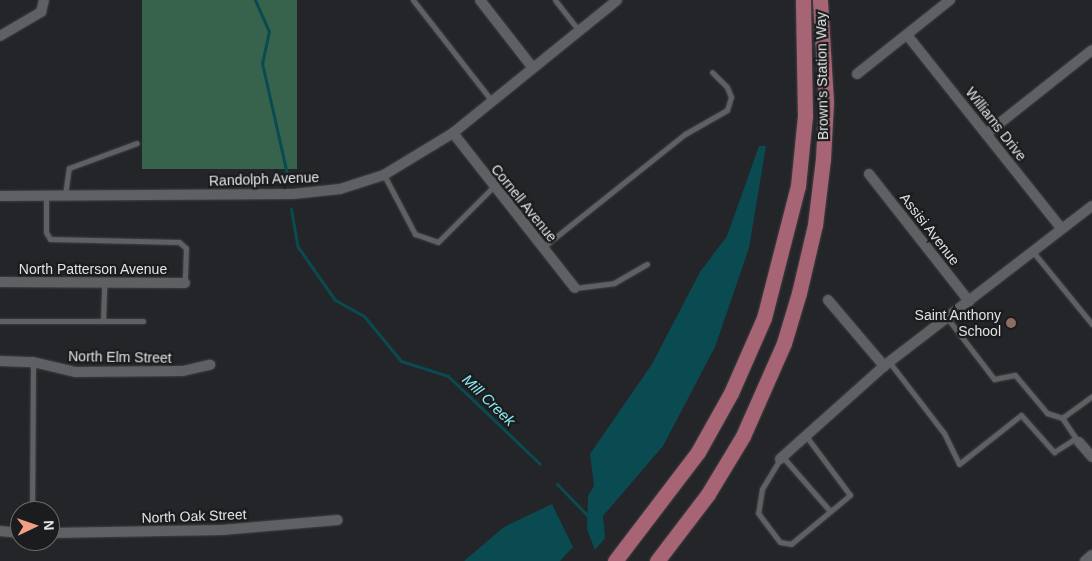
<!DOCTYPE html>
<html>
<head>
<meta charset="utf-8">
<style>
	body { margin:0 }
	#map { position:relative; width:1092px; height:561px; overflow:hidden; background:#242528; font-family:Arial,sans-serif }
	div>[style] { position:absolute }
	.forest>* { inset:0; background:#37624c; transform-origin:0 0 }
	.water>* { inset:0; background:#094b50 }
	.stream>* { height:3px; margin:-1.5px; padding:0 1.5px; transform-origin:1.5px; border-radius:1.5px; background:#094b50 }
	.roads { filter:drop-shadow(0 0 1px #404144) drop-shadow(0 0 1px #404144) }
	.service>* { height:5px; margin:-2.5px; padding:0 2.5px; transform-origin:2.5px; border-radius:2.5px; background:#5e6063 }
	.minor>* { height:10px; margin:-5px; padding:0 5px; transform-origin:5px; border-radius:5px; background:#5e6063 }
	.primary>* { height:15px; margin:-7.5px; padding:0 7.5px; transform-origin:7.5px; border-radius:7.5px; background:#a76474 }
	.dots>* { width:14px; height:14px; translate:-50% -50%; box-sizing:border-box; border:2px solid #1b1c1e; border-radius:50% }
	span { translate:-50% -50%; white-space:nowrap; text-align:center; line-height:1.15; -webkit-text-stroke:4.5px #1b1c1e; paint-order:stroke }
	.street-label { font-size:14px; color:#e2e2e4 }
	.poi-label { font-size:14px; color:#e2e2e4 }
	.right { translate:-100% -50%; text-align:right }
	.water-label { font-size:15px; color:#8ae9f1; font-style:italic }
	.north { position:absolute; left:10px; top:501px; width:50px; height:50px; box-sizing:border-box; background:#1b1c1e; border:1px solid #6b6b6d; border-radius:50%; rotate:87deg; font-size:14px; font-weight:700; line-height:20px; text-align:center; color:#e2e2e4 }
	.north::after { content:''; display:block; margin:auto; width:18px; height:22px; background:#f39f84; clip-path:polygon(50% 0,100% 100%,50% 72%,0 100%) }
</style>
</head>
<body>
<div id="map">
	<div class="forest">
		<i style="left:142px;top:0;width:155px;height:169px"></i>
	</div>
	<div class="water">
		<i style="clip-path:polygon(759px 146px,766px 146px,749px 248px,715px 347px,663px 446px,603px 516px,605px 538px,595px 550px,587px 529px,588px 496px,594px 486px,590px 454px,652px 364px,700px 272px,727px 236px)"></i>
		<i style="clip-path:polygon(552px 504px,573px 547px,560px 561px,464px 561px,504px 527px)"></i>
	</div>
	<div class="stream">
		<i style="left:255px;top:0;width:34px;rotate:66deg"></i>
		<i style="left:269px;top:31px;width:33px;rotate:102deg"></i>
		<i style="left:262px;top:63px;width:118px;rotate:77.3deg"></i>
		<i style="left:291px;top:209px;width:39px;rotate:80deg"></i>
		<i style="left:298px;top:247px;width:65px;rotate:55.1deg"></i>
		<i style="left:335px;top:300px;width:33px;rotate:29deg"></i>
		<i style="left:364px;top:316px;width:58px;rotate:50.6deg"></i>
		<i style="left:401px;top:361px;width:49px;rotate:17.7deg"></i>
		<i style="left:448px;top:376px;width:127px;rotate:43.7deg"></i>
		<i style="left:557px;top:484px;width:46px;rotate:45.9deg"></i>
	</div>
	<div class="roads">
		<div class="service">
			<i style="left:413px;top:0;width:128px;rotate:52deg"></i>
			<i style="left:555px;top:0;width:39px;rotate:52deg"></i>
			<i style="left:384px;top:175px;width:67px;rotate:62.3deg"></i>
			<i style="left:415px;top:234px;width:24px;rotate:19deg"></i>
			<i style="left:438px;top:242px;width:76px;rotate:-45deg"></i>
			<i style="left:65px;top:195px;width:27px;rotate:-82deg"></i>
			<i style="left:69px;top:168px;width:72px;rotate:-20.2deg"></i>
			<i style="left:46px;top:196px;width:36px;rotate:90deg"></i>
			<i style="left:46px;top:232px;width:8px;rotate:60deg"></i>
			<i style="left:50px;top:239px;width:129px;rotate:1.3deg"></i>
			<i style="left:179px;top:242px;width:9px;rotate:41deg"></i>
			<i style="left:186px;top:248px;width:35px;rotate:92deg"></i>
			<i style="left:542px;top:248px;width:183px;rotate:-38.6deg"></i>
			<i style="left:685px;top:134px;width:48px;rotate:-29.7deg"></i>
			<i style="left:727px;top:110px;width:14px;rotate:-73deg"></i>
			<i style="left:731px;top:97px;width:11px;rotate:-112deg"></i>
			<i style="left:727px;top:87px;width:21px;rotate:-135deg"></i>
			<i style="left:1034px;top:253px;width:92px;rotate:50.8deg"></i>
			<i style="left:575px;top:288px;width:39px;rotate:-7deg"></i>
			<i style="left:614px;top:283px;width:38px;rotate:-30deg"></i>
			<i style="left:948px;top:319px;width:76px;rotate:52.5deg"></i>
			<i style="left:994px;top:379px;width:21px;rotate:-11deg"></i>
			<i style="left:1015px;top:375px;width:50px;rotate:49.9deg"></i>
			<i style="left:1047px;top:413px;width:16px;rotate:18deg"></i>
			<i style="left:0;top:321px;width:143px"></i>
			<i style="left:103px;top:321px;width:38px;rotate:-88deg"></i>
			<i style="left:890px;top:363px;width:88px;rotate:52.4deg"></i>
			<i style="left:944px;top:433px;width:34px;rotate:64deg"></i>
			<i style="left:959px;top:464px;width:79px;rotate:-38.3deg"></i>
			<i style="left:1021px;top:415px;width:50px;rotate:48.3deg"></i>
			<i style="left:1054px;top:452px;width:26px;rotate:-32deg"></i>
			<i style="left:1077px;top:440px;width:27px;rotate:-124deg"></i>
			<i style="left:1062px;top:418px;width:37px;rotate:-36deg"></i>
			<i style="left:782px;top:456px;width:73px;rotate:48.9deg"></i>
			<i style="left:780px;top:459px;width:35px;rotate:121deg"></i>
			<i style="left:762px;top:489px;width:24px;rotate:99deg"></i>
			<i style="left:758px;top:513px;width:36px;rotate:53deg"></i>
			<i style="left:780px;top:542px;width:11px;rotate:10deg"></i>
			<i style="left:791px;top:544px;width:77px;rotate:-39.7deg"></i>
			<i style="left:850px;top:495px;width:74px;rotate:-126.7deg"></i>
			<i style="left:32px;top:511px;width:149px;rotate:-89.6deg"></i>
		</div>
		<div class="minor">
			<i style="left:480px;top:0;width:86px;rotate:52.1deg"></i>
			<i style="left:907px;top:35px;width:248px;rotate:51.4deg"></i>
			<i style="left:0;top:36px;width:48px;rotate:-30.3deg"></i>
			<i style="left:41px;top:12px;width:12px;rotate:-76deg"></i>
			<i style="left:857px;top:74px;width:119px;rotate:-38.5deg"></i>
			<i style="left:453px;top:133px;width:197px;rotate:51.8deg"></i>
			<i style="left:986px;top:134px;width:135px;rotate:-38.4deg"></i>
			<i style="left:869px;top:174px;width:162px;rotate:51.8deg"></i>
			<i style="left:0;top:196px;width:293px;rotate:-0.4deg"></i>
			<i style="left:293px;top:194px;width:47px;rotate:-6.1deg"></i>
			<i style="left:340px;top:189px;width:46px;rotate:-17.7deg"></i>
			<i style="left:384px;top:175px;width:81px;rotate:-31.3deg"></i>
			<i style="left:453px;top:133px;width:211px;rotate:-39deg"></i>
			<i style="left:0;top:282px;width:185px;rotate:0.3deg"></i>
			<i style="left:828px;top:300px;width:87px;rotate:49.7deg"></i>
			<i style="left:0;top:361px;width:33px;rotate:2deg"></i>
			<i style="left:33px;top:362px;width:43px;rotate:13.4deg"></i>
			<i style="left:75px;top:372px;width:108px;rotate:-0.5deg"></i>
			<i style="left:183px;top:371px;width:28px;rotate:-13deg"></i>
			<i style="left:1079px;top:442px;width:20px;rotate:49deg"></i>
			<i style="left:780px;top:459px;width:140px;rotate:-41.8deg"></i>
			<i style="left:884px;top:366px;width:262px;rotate:-37.6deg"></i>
			<i style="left:0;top:531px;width:20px;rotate:6deg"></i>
			<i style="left:50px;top:533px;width:172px;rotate:-1deg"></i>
			<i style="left:222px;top:530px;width:116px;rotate:-4.9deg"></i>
			<i style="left:1085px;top:561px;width:9px;rotate:-41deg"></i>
		</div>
		<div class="primary">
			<i style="left:615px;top:561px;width:137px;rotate:-52.7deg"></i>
			<i style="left:698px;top:452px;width:68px;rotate:-60.8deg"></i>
			<i style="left:731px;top:393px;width:82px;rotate:-66.3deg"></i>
			<i style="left:764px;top:318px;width:136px;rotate:-75.6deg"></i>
			<i style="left:798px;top:186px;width:70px;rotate:-84.3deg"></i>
			<i style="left:805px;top:116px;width:116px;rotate:-91deg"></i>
			<i style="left:657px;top:561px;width:84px;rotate:-52.7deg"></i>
			<i style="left:708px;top:494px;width:68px;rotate:-58.9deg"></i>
			<i style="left:743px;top:436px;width:102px;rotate:-66.2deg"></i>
			<i style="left:784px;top:343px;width:52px;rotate:-73.3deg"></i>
			<i style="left:799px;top:293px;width:70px;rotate:-76.8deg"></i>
			<i style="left:815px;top:225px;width:66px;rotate:-83.1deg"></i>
			<i style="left:823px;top:159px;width:57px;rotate:-87deg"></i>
			<i style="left:826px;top:102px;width:102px;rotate:-93.4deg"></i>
		</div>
	</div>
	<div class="dots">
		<i style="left:1011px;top:323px;background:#8d6e63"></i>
	</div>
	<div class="street-label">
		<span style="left:822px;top:76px;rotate:-91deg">Brown's Station Way</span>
		<span style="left:996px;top:124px;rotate:52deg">Williams Drive</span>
		<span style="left:264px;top:179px;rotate:-2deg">Randolph Avenue</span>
		<span style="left:524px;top:203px;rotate:51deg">Cornell Avenue</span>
		<span style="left:930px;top:229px;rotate:52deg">Assisi Avenue</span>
		<span style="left:93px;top:269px">North Patterson Avenue</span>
		<span style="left:120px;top:357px;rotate:1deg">North Elm Street</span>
		<span style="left:194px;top:516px;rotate:-2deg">North Oak Street</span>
	</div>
	<div class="poi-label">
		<span class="right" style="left:1001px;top:323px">Saint Anthony<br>School</span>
	</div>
	<div class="water-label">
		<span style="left:489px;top:400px;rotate:44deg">Mill Creek</span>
	</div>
	<div class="north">N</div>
</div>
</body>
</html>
